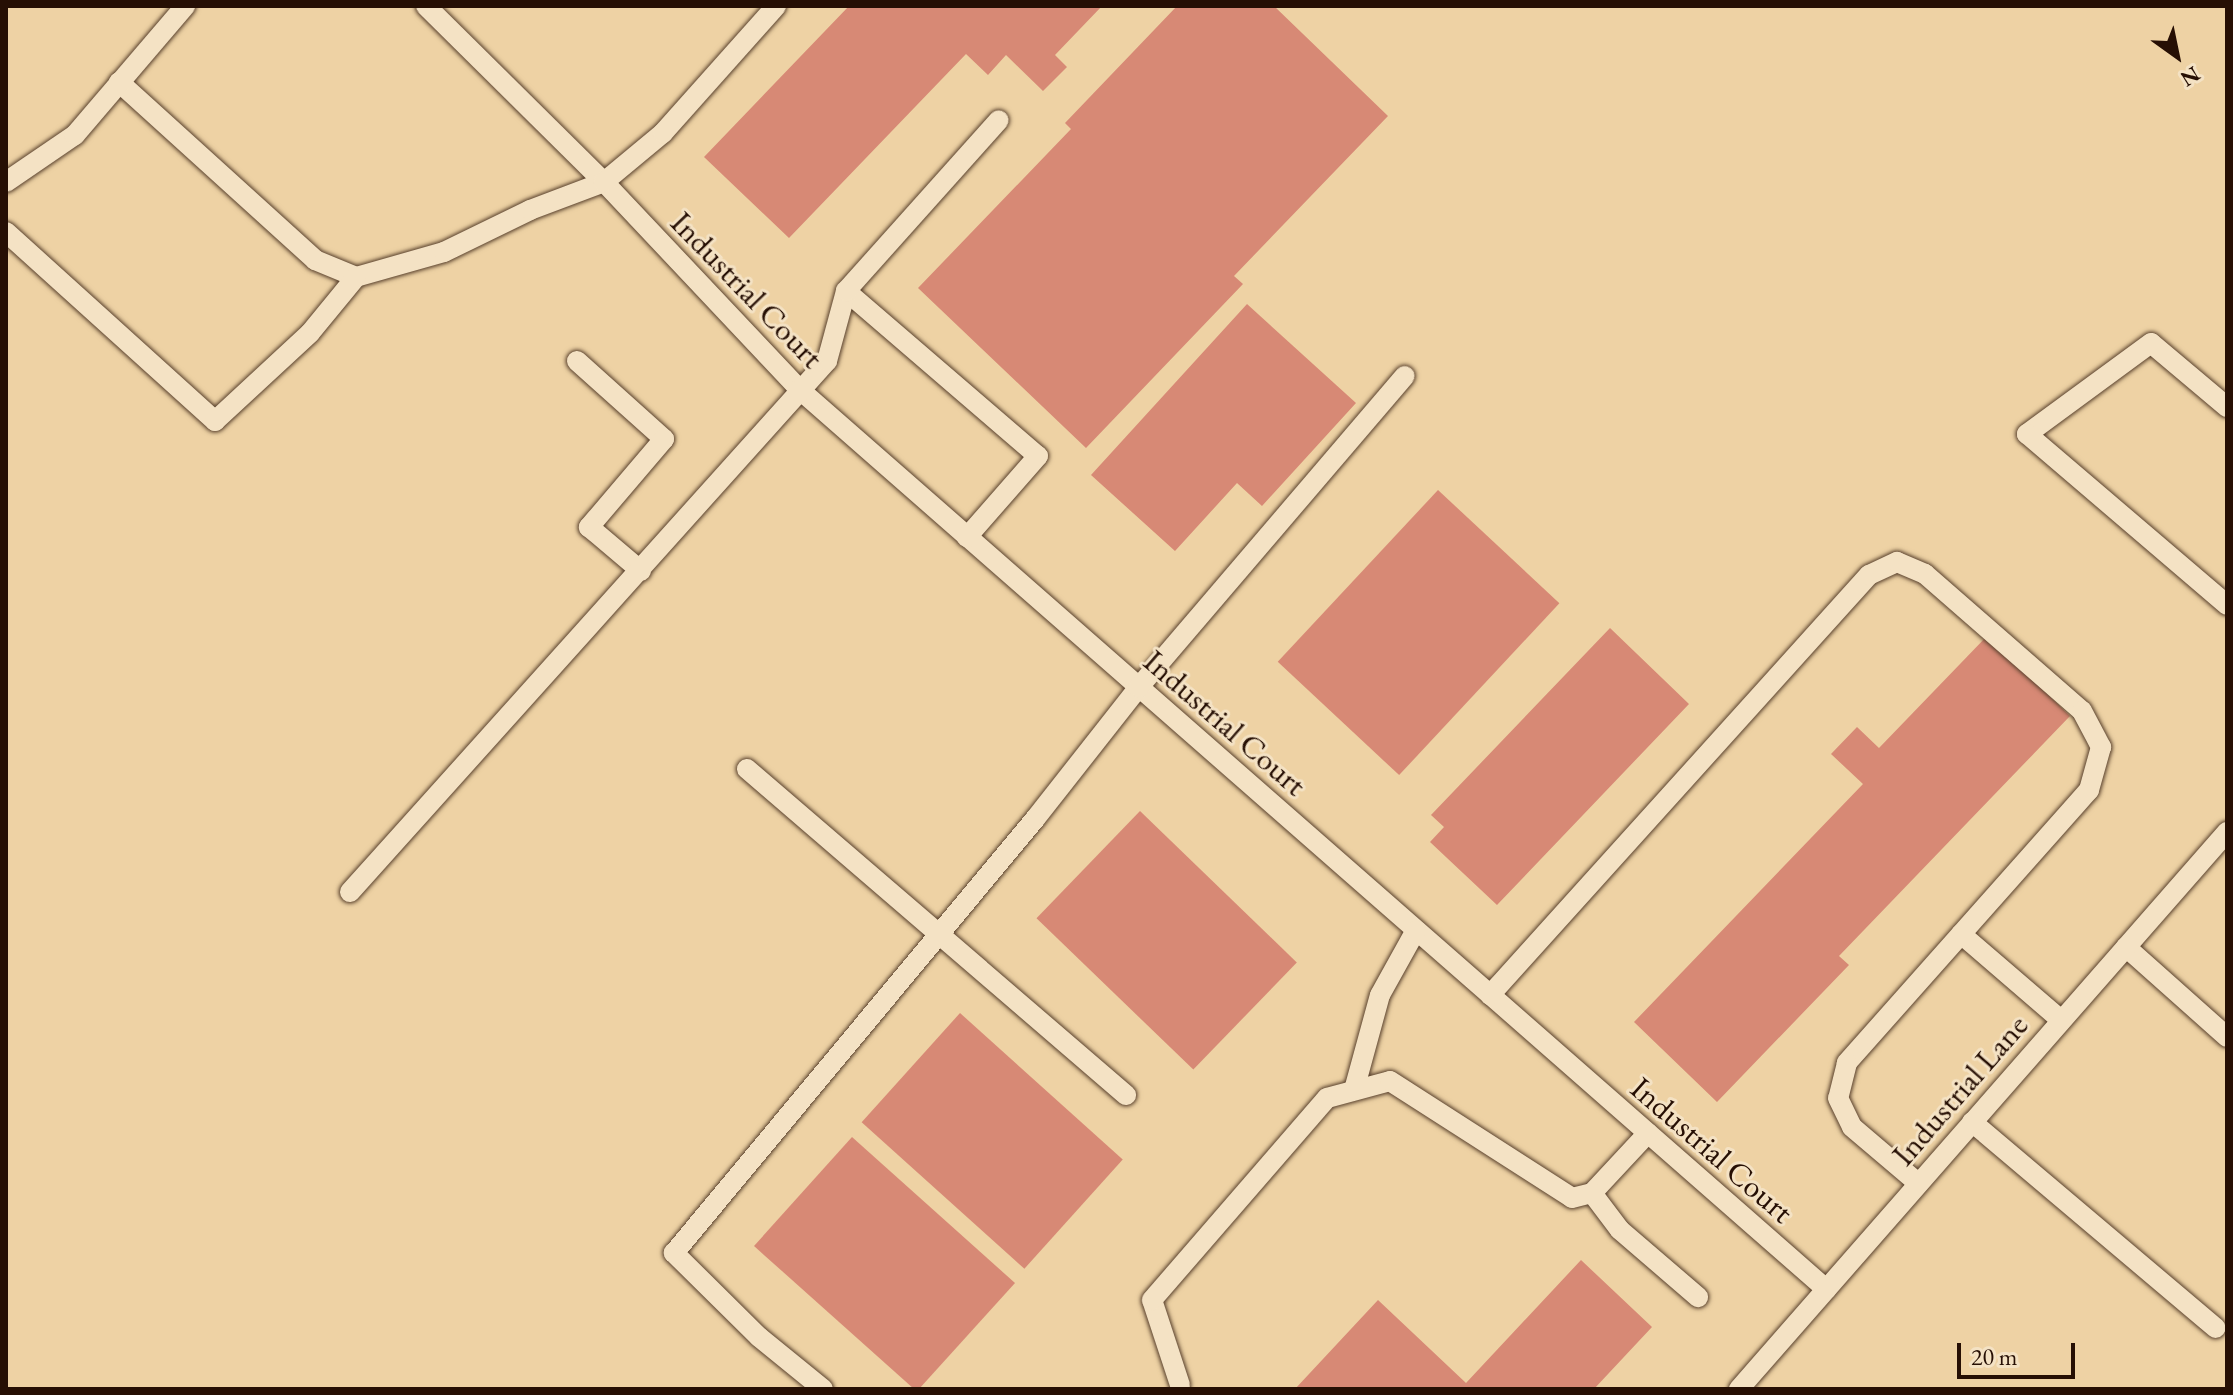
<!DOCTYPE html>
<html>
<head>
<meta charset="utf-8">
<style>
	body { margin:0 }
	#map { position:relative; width:2233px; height:1395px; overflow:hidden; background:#eed2a4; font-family:"EB Garamond",serif }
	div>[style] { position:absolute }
	.building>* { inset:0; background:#d78975; transform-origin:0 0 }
	.roads { filter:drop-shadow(0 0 2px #58402c) drop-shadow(0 0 2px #58402c) }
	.service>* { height:20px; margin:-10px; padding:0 10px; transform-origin:10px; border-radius:10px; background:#f4e2c4 }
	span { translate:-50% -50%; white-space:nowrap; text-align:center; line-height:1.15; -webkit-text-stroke:6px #f4e2c4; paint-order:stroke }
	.street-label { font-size:32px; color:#260f04 }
	.frame { position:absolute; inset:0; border:8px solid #260f04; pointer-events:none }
	.north { position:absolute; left:2137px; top:16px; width:80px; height:80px; -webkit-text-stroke:6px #f4e2c4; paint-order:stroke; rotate:147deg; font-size:22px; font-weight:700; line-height:32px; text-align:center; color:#260f04 }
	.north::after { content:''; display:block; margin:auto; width:28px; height:36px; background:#260f04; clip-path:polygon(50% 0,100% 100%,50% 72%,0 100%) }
	.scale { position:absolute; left:1957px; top:1343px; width:118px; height:36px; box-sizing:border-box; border:4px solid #260f04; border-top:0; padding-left:10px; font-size:24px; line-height:28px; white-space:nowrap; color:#260f04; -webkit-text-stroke:6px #f4e2c4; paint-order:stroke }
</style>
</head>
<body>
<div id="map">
	<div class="building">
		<i style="clip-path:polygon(849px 6px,1102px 6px,1055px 55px,1067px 67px,1043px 91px,1006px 55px,988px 75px,966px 54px,789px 238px,704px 157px)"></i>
		<i style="clip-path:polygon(1177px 6px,1274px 6px,1388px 116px,1234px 276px,1243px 284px,1086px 448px,918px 288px,1071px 129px,1065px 123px)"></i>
		<i style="clip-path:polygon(1247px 304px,1356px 403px,1262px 506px,1237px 483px,1175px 551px,1091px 475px)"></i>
		<i style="left:1438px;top:490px;width:166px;height:235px;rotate:43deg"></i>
		<i style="clip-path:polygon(1610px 628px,1689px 704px,1497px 905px,1430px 842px,1444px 827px,1431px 815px)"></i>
		<i style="clip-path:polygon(1987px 636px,2070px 716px,1839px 956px,1849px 965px,1717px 1102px,1634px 1022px,1863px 784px,1831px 754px,1857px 727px,1879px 748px)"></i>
		<i style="left:1140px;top:811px;width:218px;height:149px;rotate:44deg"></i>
		<i style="left:960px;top:1013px;width:219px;height:147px;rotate:42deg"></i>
		<i style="clip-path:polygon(852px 1137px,1015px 1283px,919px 1389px,914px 1389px,754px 1246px)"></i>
		<i style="clip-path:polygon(1581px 1260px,1652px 1327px,1594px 1389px,1295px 1389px,1378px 1300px,1466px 1383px)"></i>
	</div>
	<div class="roads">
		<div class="service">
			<i style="left:426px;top:6px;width:250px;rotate:44.7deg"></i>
			<i style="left:604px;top:182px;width:284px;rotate:46.7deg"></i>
			<i style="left:799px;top:389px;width:1366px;rotate:41.23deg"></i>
			<i style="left:119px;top:82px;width:265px;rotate:42.2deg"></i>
			<i style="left:315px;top:260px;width:44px;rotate:22.5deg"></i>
			<i style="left:356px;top:277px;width:91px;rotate:-15.9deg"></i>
			<i style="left:444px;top:252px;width:96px;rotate:-26deg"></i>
			<i style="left:530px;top:210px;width:79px;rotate:-20.7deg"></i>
			<i style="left:604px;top:182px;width:77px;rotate:-39.7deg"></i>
			<i style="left:663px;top:133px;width:170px;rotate:-48.3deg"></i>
			<i style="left:6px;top:182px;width:83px;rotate:-34.3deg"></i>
			<i style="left:75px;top:135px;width:170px;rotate:-49.5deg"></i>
			<i style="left:6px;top:232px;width:282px;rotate:42.1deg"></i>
			<i style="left:215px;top:421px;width:129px;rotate:-42.8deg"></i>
			<i style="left:310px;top:333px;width:72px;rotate:-50.6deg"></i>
			<i style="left:846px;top:291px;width:253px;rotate:40.7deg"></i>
			<i style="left:1038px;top:456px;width:108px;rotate:131.2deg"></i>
			<i style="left:577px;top:361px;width:117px;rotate:41.9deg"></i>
			<i style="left:664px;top:439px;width:116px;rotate:130.4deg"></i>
			<i style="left:589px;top:527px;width:68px;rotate:40.2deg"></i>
			<i style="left:2227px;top:407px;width:99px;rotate:-139.9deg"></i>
			<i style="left:2151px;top:343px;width:154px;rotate:143.7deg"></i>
			<i style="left:2027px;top:434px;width:263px;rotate:40.5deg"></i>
			<i style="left:747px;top:769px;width:500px;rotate:40.7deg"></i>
			<i style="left:350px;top:892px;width:714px;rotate:-48.07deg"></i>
			<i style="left:827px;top:361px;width:73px;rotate:-74.8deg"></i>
			<i style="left:846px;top:291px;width:229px;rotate:-48.2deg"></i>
			<i style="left:1961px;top:934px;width:132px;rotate:40.7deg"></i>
			<i style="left:2126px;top:947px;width:135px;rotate:41.7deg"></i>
			<i style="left:1490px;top:995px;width:566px;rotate:-47.94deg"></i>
			<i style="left:1869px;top:575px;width:31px;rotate:-25deg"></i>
			<i style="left:1897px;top:562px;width:30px;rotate:23deg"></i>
			<i style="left:1925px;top:574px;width:208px;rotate:41.1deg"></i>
			<i style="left:2082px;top:711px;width:41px;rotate:62.2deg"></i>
			<i style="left:2101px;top:747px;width:45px;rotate:105.6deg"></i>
			<i style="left:2089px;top:790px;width:365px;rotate:131.6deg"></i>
			<i style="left:1847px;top:1063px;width:36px;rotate:104deg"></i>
			<i style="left:1838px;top:1098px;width:32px;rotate:64deg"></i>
			<i style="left:1852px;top:1127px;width:87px;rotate:40.3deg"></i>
			<i style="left:1354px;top:1090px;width:98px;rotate:-74.7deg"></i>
			<i style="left:1380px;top:995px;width:74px;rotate:-61deg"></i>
			<i style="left:1972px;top:1122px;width:319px;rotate:40.2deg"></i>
			<i style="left:1648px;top:1133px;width:82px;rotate:133deg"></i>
			<i style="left:1592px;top:1193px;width:46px;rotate:52.9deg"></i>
			<i style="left:1620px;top:1230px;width:103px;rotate:40.7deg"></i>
			<i style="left:1180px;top:1385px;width:89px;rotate:-108.2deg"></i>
			<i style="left:1152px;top:1300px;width:267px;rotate:-49.1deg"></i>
			<i style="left:1327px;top:1098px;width:65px;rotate:-15.1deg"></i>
			<i style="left:1390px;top:1081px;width:216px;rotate:32.7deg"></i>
			<i style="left:1572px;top:1198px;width:21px;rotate:-14deg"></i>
			<i style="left:823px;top:1389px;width:82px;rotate:-140.9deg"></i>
			<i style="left:759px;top:1337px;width:120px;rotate:-135.3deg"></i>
			<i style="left:674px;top:1253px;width:565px;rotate:-50.25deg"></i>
			<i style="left:1035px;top:819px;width:168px;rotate:-51.8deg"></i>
			<i style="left:1139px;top:687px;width:409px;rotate:-49.5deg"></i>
			<i style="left:1739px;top:1389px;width:741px;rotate:-48.78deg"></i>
		</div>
	</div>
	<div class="street-label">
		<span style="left:747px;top:290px;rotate:46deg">Industrial Court</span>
		<span style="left:1225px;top:723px;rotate:41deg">Industrial Court</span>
		<span style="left:1960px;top:1090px;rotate:-49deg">Industrial Lane</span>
		<span style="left:1712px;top:1150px;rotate:41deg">Industrial Court</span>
	</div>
	<div class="frame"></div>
	<div class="north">N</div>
	<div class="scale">20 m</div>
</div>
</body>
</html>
